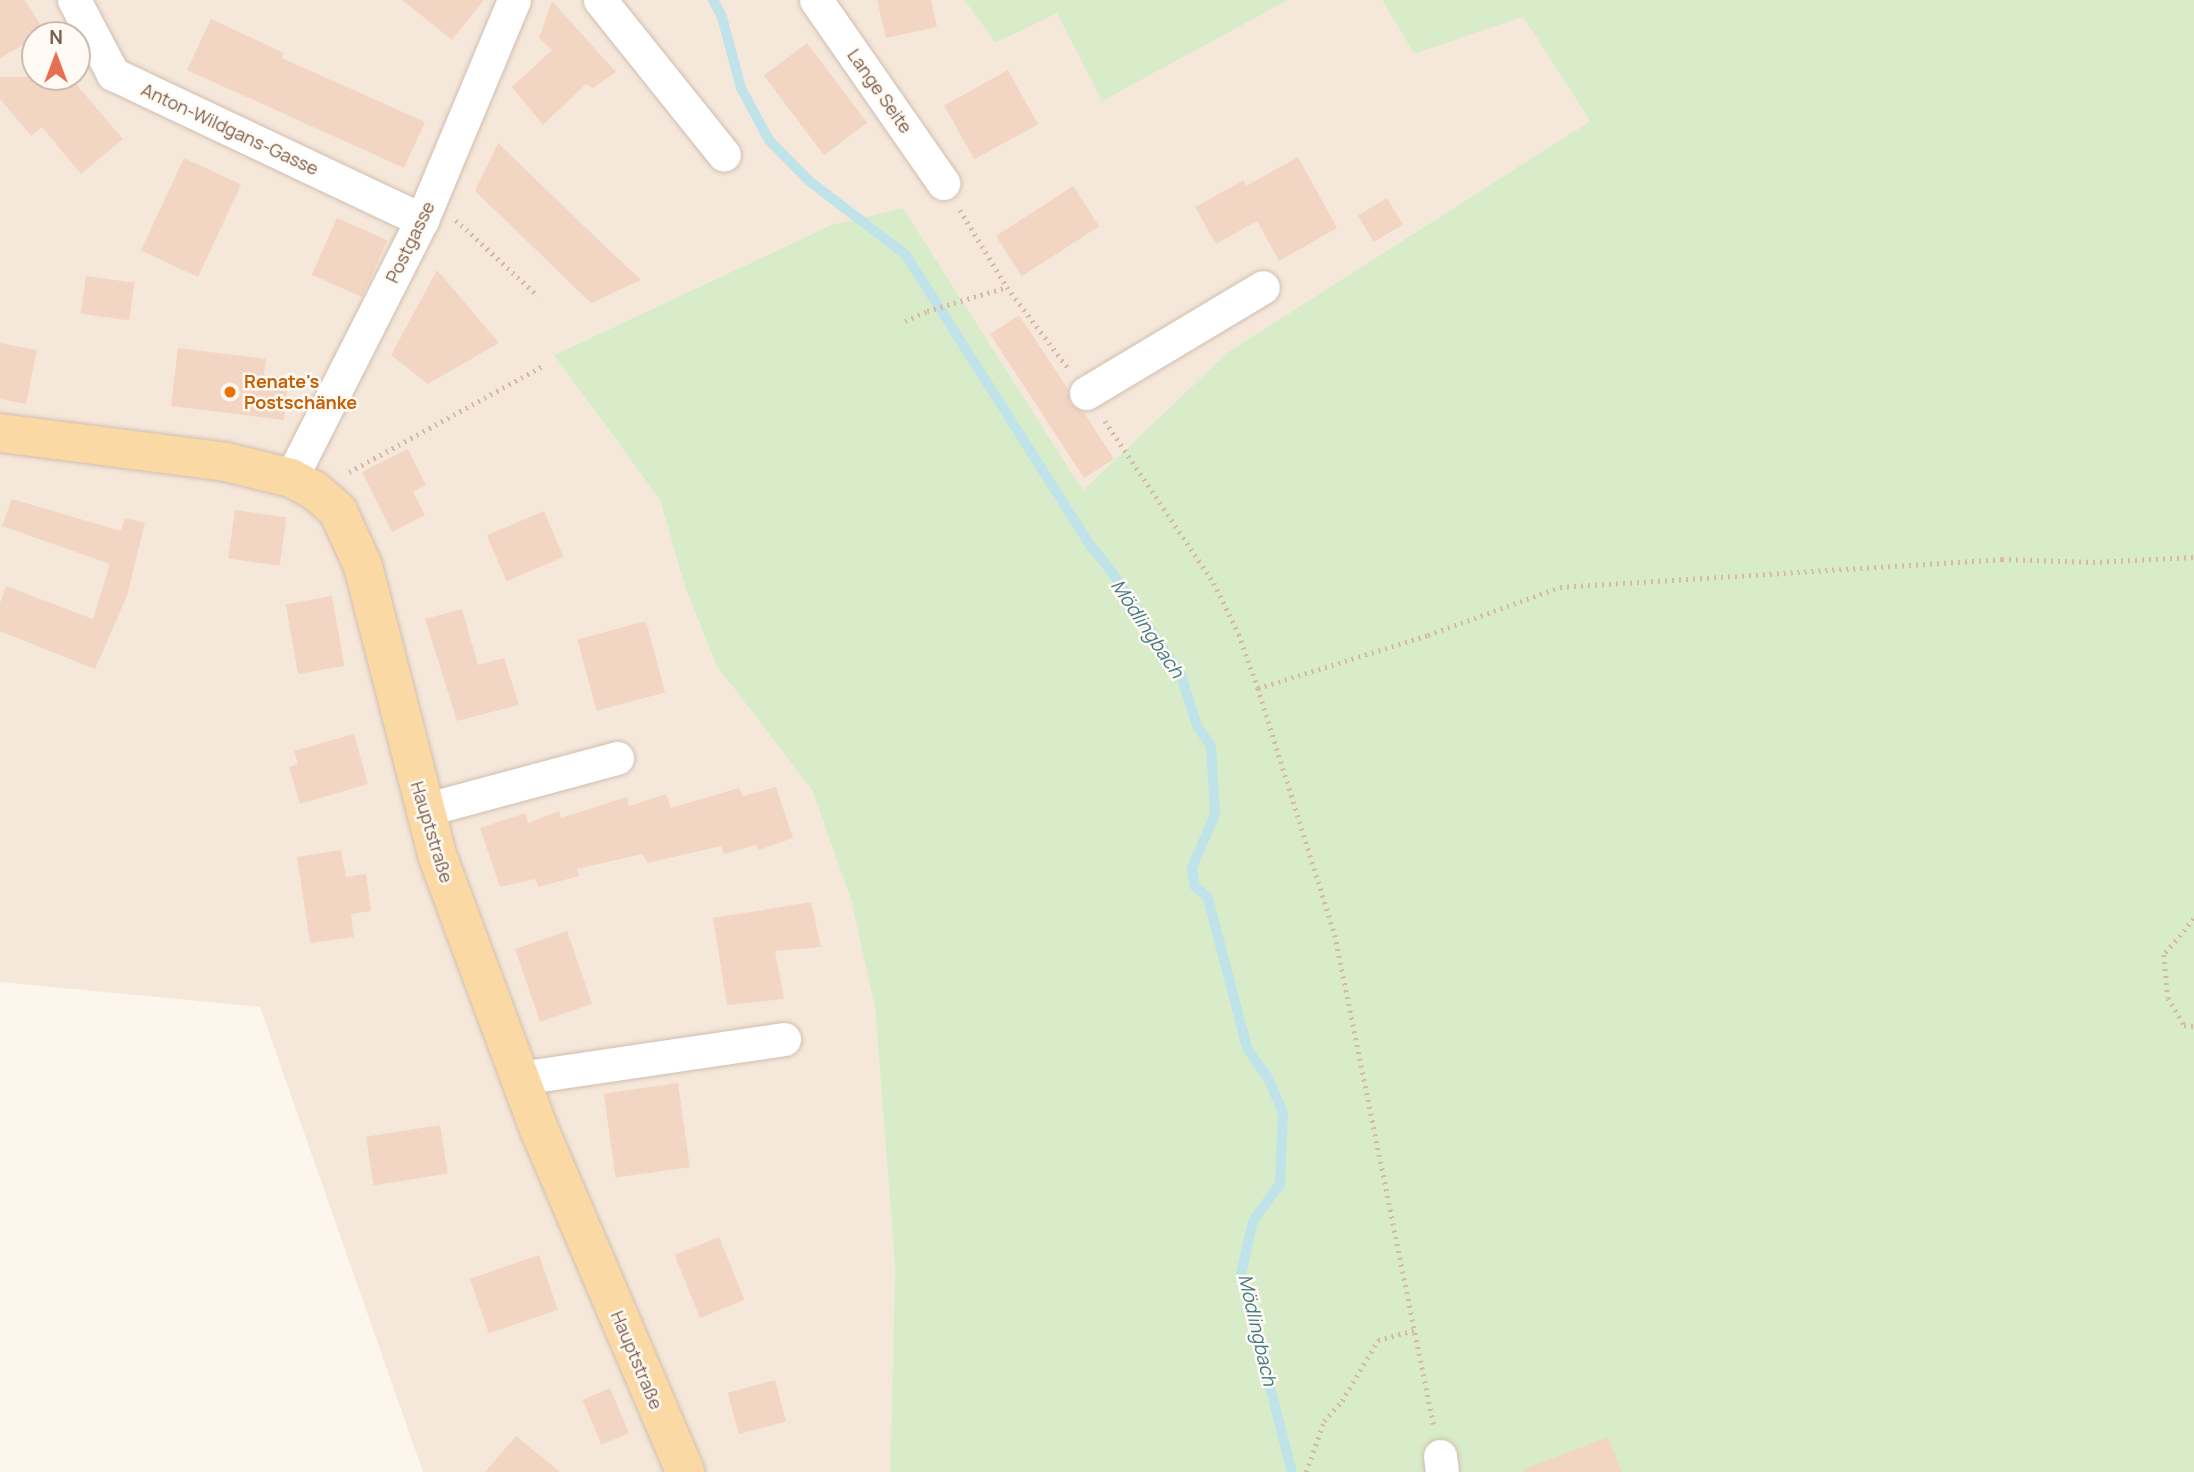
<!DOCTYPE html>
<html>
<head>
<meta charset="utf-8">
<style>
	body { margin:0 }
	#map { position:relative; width:2194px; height:1472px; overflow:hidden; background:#fdf6ec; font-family:Manrope,sans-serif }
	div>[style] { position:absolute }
	.residential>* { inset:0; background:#f5e8da }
	.green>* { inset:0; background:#d8ecc9 }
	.stream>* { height:10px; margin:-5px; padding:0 5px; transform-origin:5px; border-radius:5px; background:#bfe3e8 }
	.building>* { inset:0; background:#f3d5c3; transform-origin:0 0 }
	.path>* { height:4.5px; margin-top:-2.25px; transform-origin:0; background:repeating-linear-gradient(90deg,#d9b8a5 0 2px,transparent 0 7px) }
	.roads { filter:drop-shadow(0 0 2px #d1beb0) drop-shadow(0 0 2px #d1beb0) }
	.minor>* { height:33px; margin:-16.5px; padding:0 16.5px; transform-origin:16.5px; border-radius:16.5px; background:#fff }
	.major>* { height:38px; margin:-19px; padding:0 19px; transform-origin:19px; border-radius:19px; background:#fbd9a5 }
	.dots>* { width:19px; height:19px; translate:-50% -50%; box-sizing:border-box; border:4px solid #fffaf3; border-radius:50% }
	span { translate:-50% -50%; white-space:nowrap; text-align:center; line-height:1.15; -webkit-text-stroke:5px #fffaf3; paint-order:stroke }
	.street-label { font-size:18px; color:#7a5c4d }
	.food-label { font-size:18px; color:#c56008; font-weight:700 }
	.left { translate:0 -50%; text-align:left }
	.water-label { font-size:19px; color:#437c86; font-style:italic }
	.north { position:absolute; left:21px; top:21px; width:70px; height:70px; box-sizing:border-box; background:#fffaf3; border:2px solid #cabbb1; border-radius:50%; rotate:0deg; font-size:19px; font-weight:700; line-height:28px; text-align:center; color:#7a5c4d }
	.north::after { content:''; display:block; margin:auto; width:24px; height:32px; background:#e76f51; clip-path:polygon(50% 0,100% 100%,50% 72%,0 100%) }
</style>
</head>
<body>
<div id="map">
	<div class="residential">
		<i style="clip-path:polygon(evenodd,0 0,964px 0,997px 43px,1057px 12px,1102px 100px,1288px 0,1382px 0,1414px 54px,1523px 17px,1590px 121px,1228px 352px,1083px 490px,903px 208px,831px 225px,554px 355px,660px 500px,684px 584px,716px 665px,812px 790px,851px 900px,875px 1008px,895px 1267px,890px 1472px,423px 1472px,260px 1007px,0 982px,0 0,35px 35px,77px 35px,77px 77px,35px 77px,35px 35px)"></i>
	</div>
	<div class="green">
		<i style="clip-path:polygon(964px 0,1288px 0,1102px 101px,1057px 13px,996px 43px)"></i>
		<i style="clip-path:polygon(1382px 0,2194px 0,2194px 1472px,890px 1472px,895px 1267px,875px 1008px,851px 900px,812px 790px,716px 665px,684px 584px,660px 500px,554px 355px,831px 225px,903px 208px,1083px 490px,1228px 352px,1590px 121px,1523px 17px,1414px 54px)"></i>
	</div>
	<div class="stream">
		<i style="left:713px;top:0;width:19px;rotate:62deg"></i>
		<i style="left:722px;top:17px;width:73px;rotate:75deg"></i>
		<i style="left:741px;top:88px;width:59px;rotate:61.7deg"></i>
		<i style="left:769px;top:140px;width:56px;rotate:45.7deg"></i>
		<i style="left:808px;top:180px;width:123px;rotate:37.4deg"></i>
		<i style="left:906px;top:255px;width:345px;rotate:57.6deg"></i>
		<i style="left:1091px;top:546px;width:28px;rotate:51deg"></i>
		<i style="left:1109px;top:568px;width:129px;rotate:56.1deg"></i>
		<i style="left:1181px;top:675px;width:53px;rotate:72.6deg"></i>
		<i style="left:1197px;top:726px;width:24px;rotate:55deg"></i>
		<i style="left:1211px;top:746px;width:68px;rotate:86.6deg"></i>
		<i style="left:1215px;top:814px;width:59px;rotate:113.1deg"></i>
		<i style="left:1192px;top:868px;width:18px;rotate:81deg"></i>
		<i style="left:1195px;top:886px;width:18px;rotate:43deg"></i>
		<i style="left:1208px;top:898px;width:155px;rotate:75.4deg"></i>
		<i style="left:1247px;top:1048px;width:39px;rotate:55deg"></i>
		<i style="left:1269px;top:1080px;width:36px;rotate:67deg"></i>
		<i style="left:1283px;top:1113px;width:71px;rotate:92.4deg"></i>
		<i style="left:1280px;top:1184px;width:46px;rotate:126.1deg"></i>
		<i style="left:1253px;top:1221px;width:54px;rotate:102.8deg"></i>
		<i style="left:1241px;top:1274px;width:204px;rotate:75.6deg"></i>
	</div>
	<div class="building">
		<i style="clip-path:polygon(0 0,25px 0,40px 24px,40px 35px,0 58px)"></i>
		<i style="clip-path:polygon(402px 0,484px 0,452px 40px)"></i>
		<i style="clip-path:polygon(877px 0,931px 0,937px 27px,886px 38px)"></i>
		<i style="clip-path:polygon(552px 1px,616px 72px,593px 88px,586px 84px,543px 125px,512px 87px,552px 50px,539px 38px)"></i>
		<i style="clip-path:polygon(211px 19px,284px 53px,282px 58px,425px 122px,404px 168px,187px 70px)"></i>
		<i style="left:807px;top:43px;width:100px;height:54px;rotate:53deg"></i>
		<i style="left:1008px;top:70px;width:62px;height:73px;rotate:61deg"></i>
		<i style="clip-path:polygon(0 77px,70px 77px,123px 139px,81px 174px,42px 127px,31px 136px,0 99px)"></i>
		<i style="clip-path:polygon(498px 143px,612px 253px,641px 280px,591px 303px,475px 191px)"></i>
		<i style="clip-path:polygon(1298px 157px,1337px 228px,1279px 261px,1257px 221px,1216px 244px,1195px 207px,1244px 180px,1246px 186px)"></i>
		<i style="left:184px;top:158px;width:63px;height:102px;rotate:25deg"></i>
		<i style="left:1073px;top:186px;width:48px;height:92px;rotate:57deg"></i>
		<i style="left:1387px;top:198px;width:31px;height:34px;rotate:59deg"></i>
		<i style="left:337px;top:218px;width:55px;height:62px;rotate:24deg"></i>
		<i style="clip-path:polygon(437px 270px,499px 343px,428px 384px,391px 355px)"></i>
		<i style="left:86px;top:276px;width:49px;height:38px;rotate:8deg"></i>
		<i style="clip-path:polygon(1019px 315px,1068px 389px,1070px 403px,1083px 411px,1114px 459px,1084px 478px,990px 334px)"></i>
		<i style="clip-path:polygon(0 343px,37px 350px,26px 404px,0 399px)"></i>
		<i style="clip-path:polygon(178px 348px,266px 359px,264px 375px,289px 377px,284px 420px,171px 406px)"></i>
		<i style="clip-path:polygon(408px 449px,426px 485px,413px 492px,425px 515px,392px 532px,362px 472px)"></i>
		<i style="clip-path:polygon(12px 499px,121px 531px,125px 518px,145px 523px,127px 596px,95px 669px,0 631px,0 603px,6px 586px,93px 619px,110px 564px,2px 526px)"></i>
		<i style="left:235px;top:510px;width:52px;height:49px;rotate:8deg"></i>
		<i style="left:544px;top:511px;width:50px;height:62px;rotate:67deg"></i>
		<i style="left:332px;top:596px;width:71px;height:47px;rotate:80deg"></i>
		<i style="clip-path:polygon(462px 609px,478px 665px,504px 658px,519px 705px,457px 721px,425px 619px)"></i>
		<i style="left:646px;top:621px;width:74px;height:71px;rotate:75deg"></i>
		<i style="clip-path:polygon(354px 734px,368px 784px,300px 804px,289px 767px,298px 764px,294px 751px)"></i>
		<i style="clip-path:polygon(776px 787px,793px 838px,758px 850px,756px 845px,724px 854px,721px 846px,648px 863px,642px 854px,577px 869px,579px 876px,538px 887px,535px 879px,500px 887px,480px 828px,525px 813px,528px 823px,559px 811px,561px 818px,627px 797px,629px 806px,666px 794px,671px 808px,739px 788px,743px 796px)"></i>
		<i style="clip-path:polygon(341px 850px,346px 877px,366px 874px,371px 911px,351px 914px,354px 937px,310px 943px,297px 857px)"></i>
		<i style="clip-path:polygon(811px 902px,821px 947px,775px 951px,784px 999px,727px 1005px,713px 918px)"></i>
		<i style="left:567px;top:931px;width:77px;height:55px;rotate:71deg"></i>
		<i style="left:678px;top:1083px;width:85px;height:75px;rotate:82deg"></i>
		<i style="left:440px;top:1125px;width:49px;height:75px;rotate:81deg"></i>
		<i style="left:719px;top:1237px;width:68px;height:48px;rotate:68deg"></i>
		<i style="left:539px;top:1255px;width:58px;height:73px;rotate:71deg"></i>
		<i style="left:775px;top:1380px;width:43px;height:49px;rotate:75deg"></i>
		<i style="left:610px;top:1388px;width:49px;height:30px;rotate:67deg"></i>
		<i style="clip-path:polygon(516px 1436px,560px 1472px,485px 1472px)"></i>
		<i style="clip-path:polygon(1608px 1437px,1622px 1472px,1523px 1472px,1523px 1470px)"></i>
	</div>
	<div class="path">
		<i style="left:960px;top:210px;width:90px;rotate:58.6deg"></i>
		<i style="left:1007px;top:287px;width:101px;rotate:53deg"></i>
		<i style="left:456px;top:220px;width:112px;rotate:42.8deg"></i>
		<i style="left:905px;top:321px;width:24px;rotate:-24deg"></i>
		<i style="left:927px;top:311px;width:84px;rotate:-16.7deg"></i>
		<i style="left:1105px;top:421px;width:195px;rotate:56.1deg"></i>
		<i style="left:1214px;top:583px;width:57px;rotate:63.9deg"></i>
		<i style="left:1239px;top:634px;width:57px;rotate:70.6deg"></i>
		<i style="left:1258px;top:688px;width:259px;rotate:72.7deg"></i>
		<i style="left:1335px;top:935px;width:501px;rotate:78.6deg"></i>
		<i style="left:349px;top:472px;width:221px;rotate:-28.7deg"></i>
		<i style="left:1258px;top:688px;width:178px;rotate:-17.3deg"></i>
		<i style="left:1428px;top:635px;width:140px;rotate:-20deg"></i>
		<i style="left:1560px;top:587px;width:443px;rotate:-3.6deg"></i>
		<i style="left:2002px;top:559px;width:91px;rotate:1.9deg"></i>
		<i style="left:2093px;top:562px;width:101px;rotate:-2.8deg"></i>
		<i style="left:2194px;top:919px;width:47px;rotate:129.8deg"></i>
		<i style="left:2164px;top:955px;width:43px;rotate:84.7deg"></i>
		<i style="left:2168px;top:998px;width:31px;rotate:59deg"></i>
		<i style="left:2184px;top:1025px;width:10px;rotate:6deg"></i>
		<i style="left:1306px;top:1472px;width:54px;rotate:-70.6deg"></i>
		<i style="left:1324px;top:1421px;width:27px;rotate:-48deg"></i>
		<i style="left:1342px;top:1401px;width:71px;rotate:-59.5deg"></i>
		<i style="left:1378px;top:1340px;width:38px;rotate:-15deg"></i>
	</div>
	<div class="roads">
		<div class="minor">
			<i style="left:74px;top:0;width:84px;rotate:62.2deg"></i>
			<i style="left:113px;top:74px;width:342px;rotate:25.3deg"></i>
			<i style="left:600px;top:0;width:198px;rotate:51.3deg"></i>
			<i style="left:816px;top:0;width:223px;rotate:55.2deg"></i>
			<i style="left:1086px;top:393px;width:206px;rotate:-30.9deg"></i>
			<i style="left:291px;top:478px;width:289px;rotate:-63.1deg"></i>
			<i style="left:422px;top:220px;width:238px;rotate:-67.3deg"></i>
			<i style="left:424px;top:810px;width:200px;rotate:-15.1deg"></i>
			<i style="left:520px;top:1078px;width:267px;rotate:-8.4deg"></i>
			<i style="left:1440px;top:1456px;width:16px;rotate:83deg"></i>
		</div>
		<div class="major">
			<i style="left:0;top:433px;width:228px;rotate:7.3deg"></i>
			<i style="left:226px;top:462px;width:67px;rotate:13.8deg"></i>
			<i style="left:291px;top:478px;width:26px;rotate:28deg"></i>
			<i style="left:314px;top:490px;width:32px;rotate:41deg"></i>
			<i style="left:338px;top:511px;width:60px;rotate:65.6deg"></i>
			<i style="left:363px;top:566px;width:298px;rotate:75.6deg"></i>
			<i style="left:437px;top:855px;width:292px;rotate:69.6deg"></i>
			<i style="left:539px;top:1129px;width:373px;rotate:66.9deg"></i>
		</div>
	</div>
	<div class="dots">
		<i style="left:230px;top:392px;background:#e8710a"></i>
	</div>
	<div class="street-label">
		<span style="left:880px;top:91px;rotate:55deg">Lange Seite</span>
		<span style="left:230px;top:129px;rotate:25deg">Anton-Wildgans-Gasse</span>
		<span style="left:410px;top:242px;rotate:-64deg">Postgasse</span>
		<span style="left:432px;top:832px;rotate:73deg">Hauptstraße</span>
		<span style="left:637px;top:1360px;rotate:67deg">Hauptstraße</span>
	</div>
	<div class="food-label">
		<span class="left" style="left:244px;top:392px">Renate's<br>Postschänke</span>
	</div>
	<div class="water-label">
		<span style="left:1147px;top:629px;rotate:56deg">Mödlingbach</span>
		<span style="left:1257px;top:1330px;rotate:77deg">Mödlingbach</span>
	</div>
	<div class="north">N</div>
</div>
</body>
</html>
